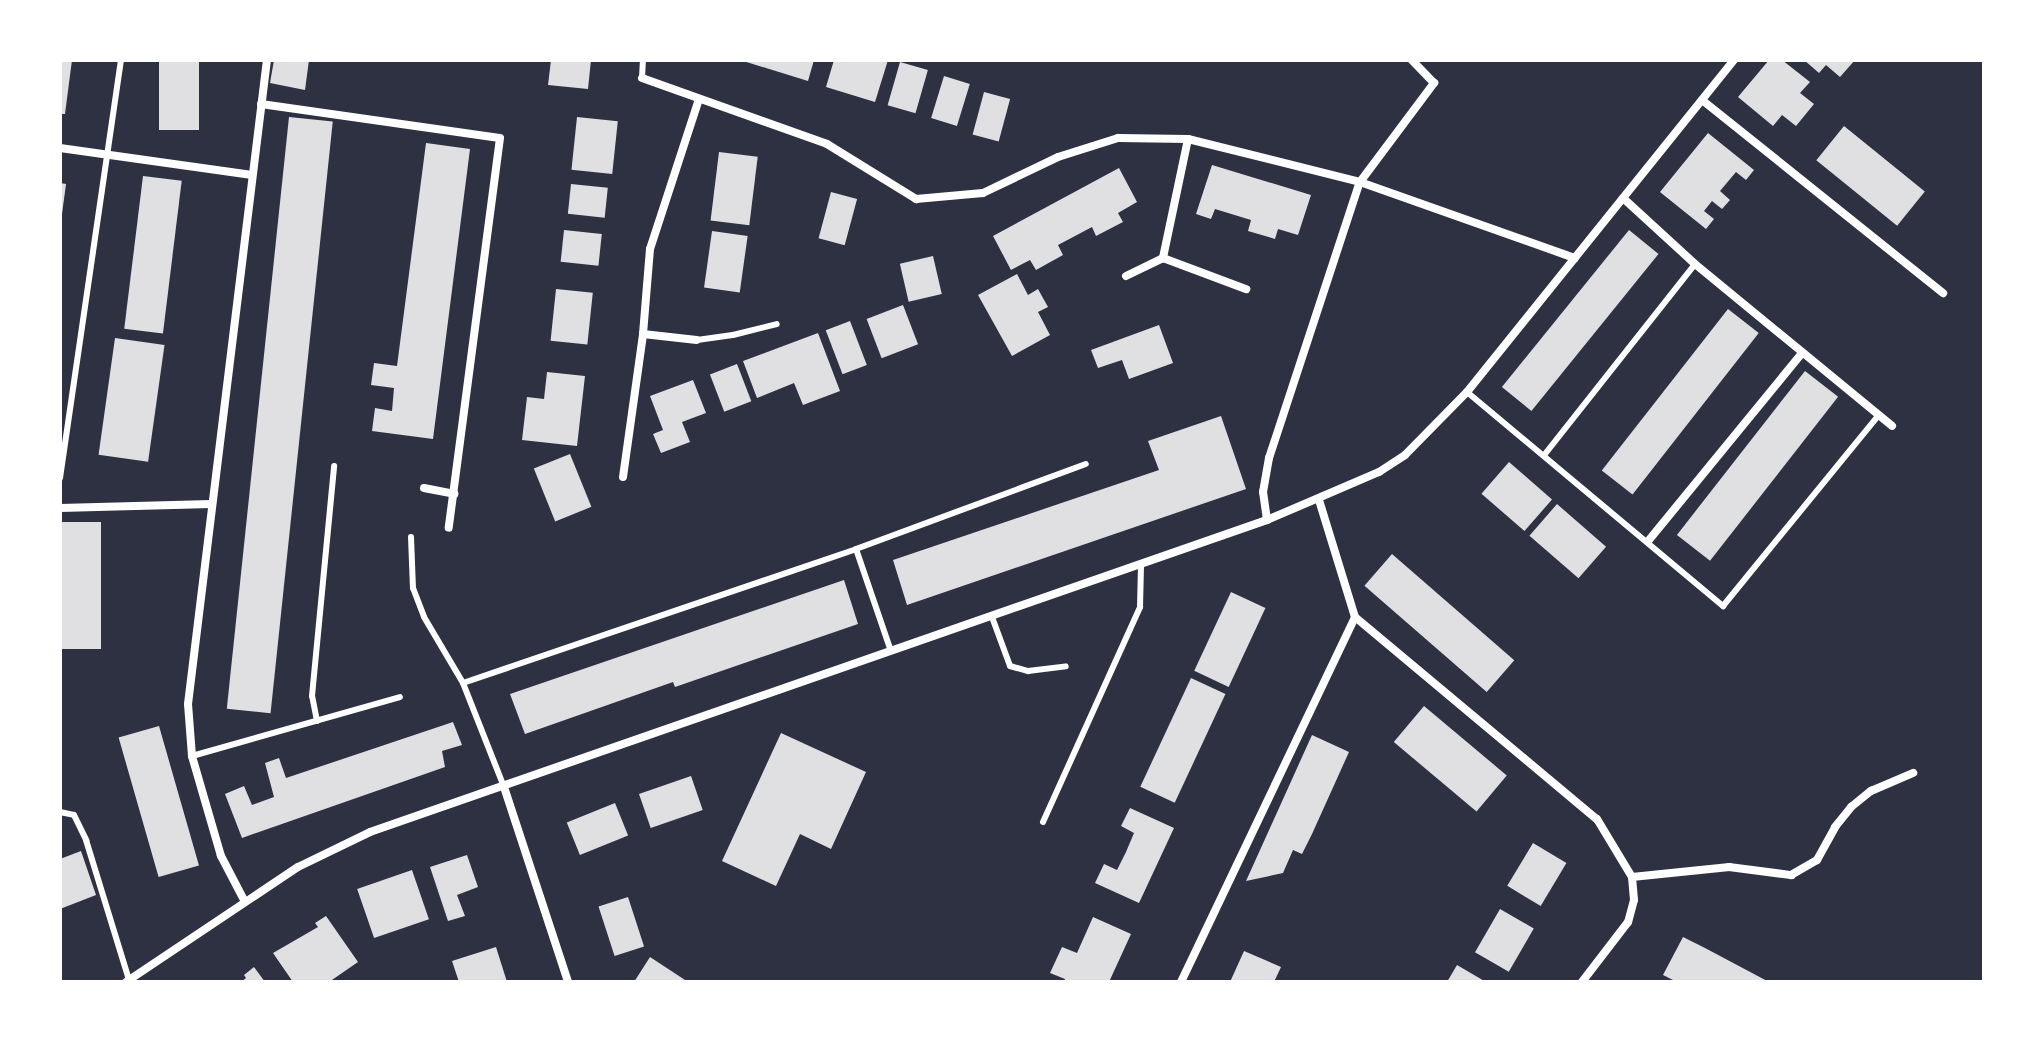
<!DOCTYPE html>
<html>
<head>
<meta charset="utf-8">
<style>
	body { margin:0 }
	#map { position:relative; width:2044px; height:1042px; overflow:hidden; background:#2d3142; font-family:Mulish,sans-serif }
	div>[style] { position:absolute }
	.building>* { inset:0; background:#e0e0e3; transform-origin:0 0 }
	.service>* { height:6px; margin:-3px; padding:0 3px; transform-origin:3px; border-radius:3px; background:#fff }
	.minor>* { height:8px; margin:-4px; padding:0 4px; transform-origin:4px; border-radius:4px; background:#fff }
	span { translate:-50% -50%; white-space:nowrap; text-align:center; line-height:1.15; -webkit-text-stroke:8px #fff; paint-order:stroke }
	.frame { position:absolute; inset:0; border:62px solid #fff; pointer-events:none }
</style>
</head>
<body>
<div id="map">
	<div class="building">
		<i style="clip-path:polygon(60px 60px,72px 60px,65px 114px,60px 114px)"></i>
		<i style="left:159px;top:60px;width:40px;height:70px"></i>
		<i style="clip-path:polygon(274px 60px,309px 60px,305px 90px,270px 83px)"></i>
		<i style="clip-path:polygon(551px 60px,591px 60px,588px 89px,548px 85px)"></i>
		<i style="clip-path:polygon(740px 60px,814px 60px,808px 81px)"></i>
		<i style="clip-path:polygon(834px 60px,888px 60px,875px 102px,826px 87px)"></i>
		<i style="clip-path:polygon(1769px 60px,1782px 60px,1810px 82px,1800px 93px,1814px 104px,1796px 126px,1782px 115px,1773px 126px,1738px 97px)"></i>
		<i style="clip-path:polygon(1804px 60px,1855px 60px,1840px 77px,1826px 65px,1819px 73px)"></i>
		<i style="left:900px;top:62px;width:29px;height:45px;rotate:16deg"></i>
		<i style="left:944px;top:76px;width:27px;height:44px;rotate:17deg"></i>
		<i style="left:984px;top:92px;width:27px;height:44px;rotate:15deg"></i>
		<i style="left:289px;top:117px;width:44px;height:595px;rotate:6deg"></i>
		<i style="left:577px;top:117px;width:41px;height:53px;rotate:6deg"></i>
		<i style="left:1844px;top:126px;width:104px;height:44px;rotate:39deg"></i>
		<i style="clip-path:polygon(1708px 133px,1754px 170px,1746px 180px,1736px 172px,1720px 191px,1730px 200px,1722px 209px,1712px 201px,1704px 211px,1714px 219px,1706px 229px,1660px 192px)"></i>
		<i style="clip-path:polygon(426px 143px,470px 149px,433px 439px,372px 431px,375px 408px,392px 411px,394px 388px,371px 385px,374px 363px,397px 366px)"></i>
		<i style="left:719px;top:152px;width:39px;height:69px;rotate:7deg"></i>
		<i style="clip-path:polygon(1212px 165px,1311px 195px,1298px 235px,1278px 229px,1275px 239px,1248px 231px,1251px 220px,1215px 209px,1211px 219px,1196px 214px)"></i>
		<i style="clip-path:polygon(1119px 168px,1137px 202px,1118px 213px,1123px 222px,1096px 236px,1092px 227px,1058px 245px,1063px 255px,1036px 270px,1030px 260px,1011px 270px,993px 236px)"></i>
		<i style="left:143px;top:176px;width:39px;height:154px;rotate:7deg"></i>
		<i style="clip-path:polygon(60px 183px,66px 184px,62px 214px,60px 214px)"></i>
		<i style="left:571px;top:184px;width:37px;height:30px;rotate:6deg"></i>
		<i style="left:831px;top:192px;width:27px;height:48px;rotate:15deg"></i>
		<i style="left:564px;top:230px;width:38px;height:32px;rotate:6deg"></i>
		<i style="left:1629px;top:230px;width:38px;height:202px;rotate:39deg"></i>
		<i style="left:712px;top:231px;width:36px;height:57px;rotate:8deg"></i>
		<i style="left:933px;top:256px;width:39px;height:34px;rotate:77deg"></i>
		<i style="clip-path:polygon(1017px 274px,1028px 295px,1038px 289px,1048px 307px,1038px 312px,1050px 335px,1012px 356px,978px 295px)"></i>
		<i style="left:556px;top:289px;width:37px;height:52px;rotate:6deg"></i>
		<i style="left:903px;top:305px;width:42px;height:39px;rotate:69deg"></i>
		<i style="left:1728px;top:309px;width:39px;height:205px;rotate:38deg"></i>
		<i style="left:850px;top:321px;width:47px;height:26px;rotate:69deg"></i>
		<i style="clip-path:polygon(1159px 325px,1173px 363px,1129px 379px,1122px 360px,1098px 368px,1091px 350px)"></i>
		<i style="clip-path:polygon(818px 333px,840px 391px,803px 405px,794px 383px,757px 398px,743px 361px)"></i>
		<i style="left:115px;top:338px;width:50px;height:118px;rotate:8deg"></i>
		<i style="left:737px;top:364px;width:40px;height:29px;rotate:69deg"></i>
		<i style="left:1805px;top:371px;width:42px;height:208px;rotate:38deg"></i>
		<i style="clip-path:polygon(547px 372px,585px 376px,577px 446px,522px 440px,527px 397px,544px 399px)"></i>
		<i style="clip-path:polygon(693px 380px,706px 413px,682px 422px,690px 442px,661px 453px,653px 434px,663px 430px,650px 396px)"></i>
		<i style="clip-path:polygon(1221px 416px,1246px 489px,907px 605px,893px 560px,1159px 470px,1148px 441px)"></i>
		<i style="left:570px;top:454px;width:57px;height:39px;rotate:68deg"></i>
		<i style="left:1509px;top:462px;width:57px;height:42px;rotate:41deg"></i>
		<i style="left:1557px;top:504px;width:65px;height:42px;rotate:41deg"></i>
		<i style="left:101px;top:522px;width:127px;height:40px;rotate:90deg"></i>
		<i style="left:1392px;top:554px;width:162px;height:42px;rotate:41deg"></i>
		<i style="clip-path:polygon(844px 580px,858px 624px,675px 687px,673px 682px,525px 734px,510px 694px)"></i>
		<i style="left:1231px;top:592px;width:38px;height:87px;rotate:25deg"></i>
		<i style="left:1191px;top:678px;width:38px;height:120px;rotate:25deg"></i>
		<i style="left:1424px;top:706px;width:108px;height:47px;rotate:40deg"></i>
		<i style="clip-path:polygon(453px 722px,462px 745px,442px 751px,445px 767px,242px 838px,225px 794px,244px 786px,252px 805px,274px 797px,265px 763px,279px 758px,286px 778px)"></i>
		<i style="left:159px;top:726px;width:145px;height:42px;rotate:74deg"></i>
		<i style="clip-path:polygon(781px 733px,866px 772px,831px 849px,800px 834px,776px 886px,722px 861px)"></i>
		<i style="clip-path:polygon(1312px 735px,1349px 752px,1312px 834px,1302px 854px,1293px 850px,1283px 873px,1246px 881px)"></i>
		<i style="left:691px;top:776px;width:36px;height:55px;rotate:71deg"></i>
		<i style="left:615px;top:803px;width:35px;height:52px;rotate:68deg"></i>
		<i style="clip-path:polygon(1130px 808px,1174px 828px,1139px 903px,1095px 883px,1104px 864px,1117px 870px,1126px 852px,1134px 833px,1121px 826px)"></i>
		<i style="left:1533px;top:843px;width:39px;height:50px;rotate:31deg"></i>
		<i style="clip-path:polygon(81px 851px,96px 895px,60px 909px,60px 859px)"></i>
		<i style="clip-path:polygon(467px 855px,478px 887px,457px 895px,465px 916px,448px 921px,430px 867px)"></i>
		<i style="left:412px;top:870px;width:52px;height:58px;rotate:71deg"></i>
		<i style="left:628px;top:897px;width:52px;height:31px;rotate:72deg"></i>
		<i style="left:1500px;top:909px;width:39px;height:50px;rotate:30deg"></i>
		<i style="clip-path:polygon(326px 916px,358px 962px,329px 982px,293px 982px,273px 953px,318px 927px,315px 923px)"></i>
		<i style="clip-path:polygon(1093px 917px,1131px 934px,1109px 982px,1064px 982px,1065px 979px,1050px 973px,1062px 947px,1077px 953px)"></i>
		<i style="clip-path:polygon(1683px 937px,1705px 948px,1769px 982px,1677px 982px,1663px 975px)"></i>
		<i style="clip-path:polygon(496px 947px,507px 982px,459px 982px,452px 961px)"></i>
		<i style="clip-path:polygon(1244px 951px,1281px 967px,1274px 982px,1230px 982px)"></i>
		<i style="clip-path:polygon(650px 957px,682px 978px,688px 982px,634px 982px)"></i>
		<i style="clip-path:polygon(1457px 965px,1486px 982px,1447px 982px)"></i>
		<i style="clip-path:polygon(254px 967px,265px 982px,241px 982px,246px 978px,244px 975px)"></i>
	</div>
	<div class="service">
		<i style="left:642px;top:78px;width:18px;rotate:-87deg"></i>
		<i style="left:697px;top:340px;width:36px;rotate:-8deg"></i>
		<i style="left:733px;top:335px;width:45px;rotate:-14deg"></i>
		<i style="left:1467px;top:392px;width:334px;rotate:39.9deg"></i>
		<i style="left:1723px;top:606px;width:247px;rotate:-50.8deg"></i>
		<i style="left:1545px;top:454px;width:242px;rotate:-51.7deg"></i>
		<i style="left:60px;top:478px;width:422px;rotate:-81.7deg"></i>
		<i style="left:411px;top:537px;width:51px;rotate:87.8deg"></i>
		<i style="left:413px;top:588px;width:31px;rotate:69deg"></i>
		<i style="left:424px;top:617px;width:77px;rotate:59.4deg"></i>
		<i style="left:856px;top:549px;width:108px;rotate:71.1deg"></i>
		<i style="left:992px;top:617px;width:52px;rotate:69.8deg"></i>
		<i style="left:1010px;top:666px;width:19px;rotate:16deg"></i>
		<i style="left:1028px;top:671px;width:38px;rotate:-7deg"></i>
		<i style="left:317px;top:721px;width:25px;rotate:-101deg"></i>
		<i style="left:312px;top:696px;width:231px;rotate:-84.5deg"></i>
		<i style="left:192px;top:756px;width:216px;rotate:-15.8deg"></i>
		<i style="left:504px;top:787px;width:112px;rotate:-111.5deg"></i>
		<i style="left:463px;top:683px;width:415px;rotate:-18.8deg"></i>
		<i style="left:856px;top:549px;width:245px;rotate:-20.3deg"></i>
		<i style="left:60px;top:812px;width:14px;rotate:12deg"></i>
		<i style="left:74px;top:815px;width:28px;rotate:64deg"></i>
		<i style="left:86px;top:840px;width:146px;rotate:72.9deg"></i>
		<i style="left:1043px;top:822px;width:236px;rotate:-65.7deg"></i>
		<i style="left:1140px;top:607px;width:42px;rotate:-88.6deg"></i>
	</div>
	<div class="minor">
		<i style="left:642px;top:78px;width:196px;rotate:19.6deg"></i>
		<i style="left:827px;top:144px;width:105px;rotate:31.7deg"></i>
		<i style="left:916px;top:199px;width:67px;rotate:-5.1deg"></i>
		<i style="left:983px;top:193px;width:83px;rotate:-25.6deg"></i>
		<i style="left:1058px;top:157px;width:63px;rotate:-17.6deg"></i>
		<i style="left:1118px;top:138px;width:70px;rotate:0.8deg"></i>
		<i style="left:1188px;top:139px;width:177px;rotate:14deg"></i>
		<i style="left:1360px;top:182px;width:228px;rotate:19.5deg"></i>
		<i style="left:1702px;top:100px;width:309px;rotate:38.7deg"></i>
		<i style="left:261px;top:104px;width:241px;rotate:8.1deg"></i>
		<i style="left:500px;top:138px;width:393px;rotate:97.5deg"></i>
		<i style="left:1188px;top:139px;width:122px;rotate:101.9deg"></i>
		<i style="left:1163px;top:258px;width:89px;rotate:20.5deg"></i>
		<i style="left:60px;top:148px;width:194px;rotate:8deg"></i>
		<i style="left:1623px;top:198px;width:98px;rotate:42.5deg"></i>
		<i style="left:1695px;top:264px;width:255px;rotate:39.4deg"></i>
		<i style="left:1126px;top:276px;width:41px;rotate:-25.9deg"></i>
		<i style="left:643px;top:334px;width:54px;rotate:6.3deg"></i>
		<i style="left:623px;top:477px;width:144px;rotate:-82deg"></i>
		<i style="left:643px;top:334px;width:85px;rotate:-85.3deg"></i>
		<i style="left:650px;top:249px;width:158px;rotate:-71.9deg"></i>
		<i style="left:424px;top:488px;width:31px;rotate:11deg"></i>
		<i style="left:1319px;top:500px;width:122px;rotate:72.9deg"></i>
		<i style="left:1355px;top:617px;width:315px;rotate:39.9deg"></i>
		<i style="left:1597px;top:819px;width:68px;rotate:58.9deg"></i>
		<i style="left:1632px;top:877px;width:23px;rotate:85deg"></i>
		<i style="left:1634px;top:900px;width:23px;rotate:105deg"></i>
		<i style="left:1628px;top:922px;width:76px;rotate:127.5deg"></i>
		<i style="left:60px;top:508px;width:151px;rotate:-1.5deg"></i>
		<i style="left:1267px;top:520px;width:28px;rotate:-98deg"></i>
		<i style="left:1263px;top:492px;width:35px;rotate:-80deg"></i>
		<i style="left:1269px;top:458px;width:291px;rotate:-71.8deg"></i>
		<i style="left:1360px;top:182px;width:124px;rotate:-53.2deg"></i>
		<i style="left:1434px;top:83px;width:32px;rotate:-134deg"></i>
		<i style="left:1649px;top:540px;width:242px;rotate:-50.7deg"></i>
		<i style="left:504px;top:787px;width:205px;rotate:71.8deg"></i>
		<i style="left:1632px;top:877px;width:98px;rotate:-5.9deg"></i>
		<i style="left:1729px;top:867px;width:63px;rotate:7.4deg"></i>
		<i style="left:1791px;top:875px;width:30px;rotate:-30deg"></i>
		<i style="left:1817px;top:860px;width:38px;rotate:-61deg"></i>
		<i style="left:1835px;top:827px;width:26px;rotate:-51deg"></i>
		<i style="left:1851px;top:807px;width:26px;rotate:-39deg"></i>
		<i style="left:1871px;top:791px;width:46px;rotate:-23.2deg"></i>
		<i style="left:244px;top:900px;width:50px;rotate:-117.6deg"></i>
		<i style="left:221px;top:856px;width:104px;rotate:-106.2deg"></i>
		<i style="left:192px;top:756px;width:52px;rotate:-94.4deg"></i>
		<i style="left:188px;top:704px;width:649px;rotate:-83.01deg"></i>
		<i style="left:126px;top:982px;width:207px;rotate:-33.8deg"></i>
		<i style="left:298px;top:867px;width:80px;rotate:-25.9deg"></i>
		<i style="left:370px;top:832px;width:950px;rotate:-19.18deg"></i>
		<i style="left:1267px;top:520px;width:122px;rotate:-23.2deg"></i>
		<i style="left:1379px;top:472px;width:31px;rotate:-33deg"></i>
		<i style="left:1405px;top:455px;width:88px;rotate:-45.5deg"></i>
		<i style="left:1467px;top:392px;width:426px;rotate:-51.2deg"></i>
		<i style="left:1181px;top:982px;width:404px;rotate:-64.5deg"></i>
	</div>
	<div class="frame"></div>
</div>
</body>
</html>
